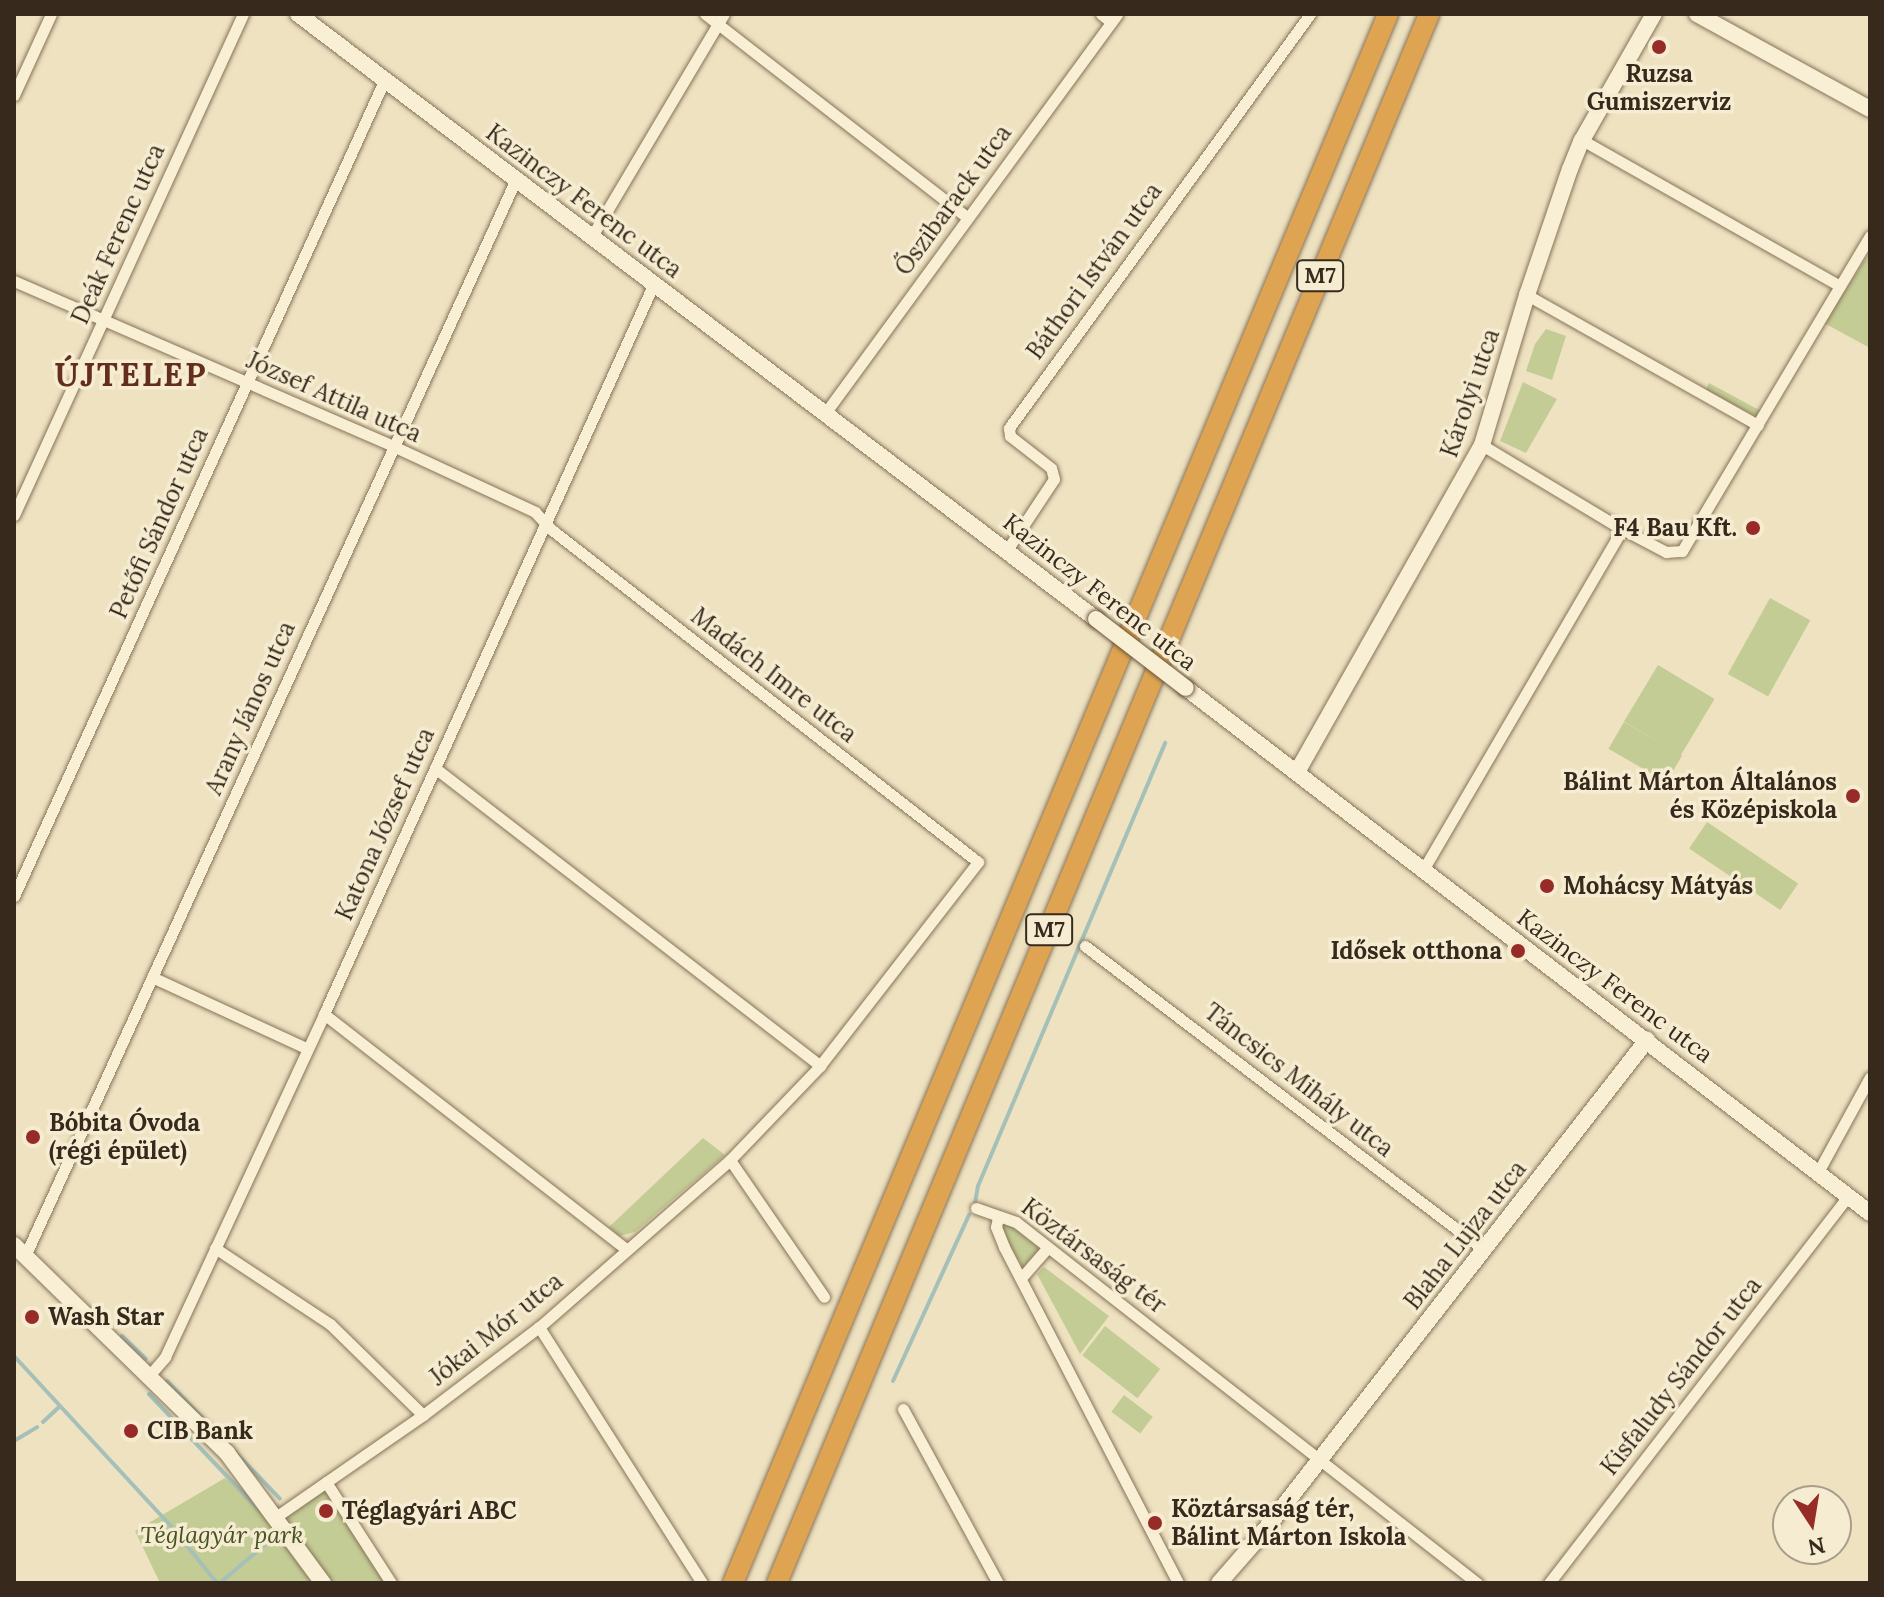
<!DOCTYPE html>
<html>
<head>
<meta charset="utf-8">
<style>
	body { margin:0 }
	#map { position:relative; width:1884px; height:1597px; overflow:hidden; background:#eee2c1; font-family:Lora,serif }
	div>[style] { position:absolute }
	.green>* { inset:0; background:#c4cc95; transform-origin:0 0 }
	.stream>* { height:4px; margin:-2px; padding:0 2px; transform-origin:2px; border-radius:2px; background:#a4c0b9 }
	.roads { filter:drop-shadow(0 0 2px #877359) drop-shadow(0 0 2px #877359) }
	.street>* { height:11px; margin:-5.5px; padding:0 5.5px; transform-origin:5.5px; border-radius:5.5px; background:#f9efd4 }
	.secondary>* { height:16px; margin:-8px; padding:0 8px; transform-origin:8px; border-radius:8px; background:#f9efd4 }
	.highway>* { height:20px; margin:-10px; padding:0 10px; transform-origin:10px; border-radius:10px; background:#dea451 }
	.bridges { filter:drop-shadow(0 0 2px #69543c) drop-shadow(0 0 2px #69543c) }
	.secondary-bridge>* { height:16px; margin:-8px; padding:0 8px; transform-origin:8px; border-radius:8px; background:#f9efd4 }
	.dots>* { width:22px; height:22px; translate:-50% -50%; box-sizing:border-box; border:4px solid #f5ecd1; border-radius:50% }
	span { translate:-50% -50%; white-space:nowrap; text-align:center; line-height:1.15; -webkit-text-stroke:7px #f5ecd1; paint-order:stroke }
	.shield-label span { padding:2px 6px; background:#f5ecd1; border:2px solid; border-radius:6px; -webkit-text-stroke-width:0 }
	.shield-label { font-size:22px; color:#372a1d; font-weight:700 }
	.poi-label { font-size:24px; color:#372a1d; font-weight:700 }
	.right { translate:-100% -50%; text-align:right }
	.left { translate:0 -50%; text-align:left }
	.street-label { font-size:24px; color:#372a1d }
	.park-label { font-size:24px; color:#465323; font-style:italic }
	.district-label { font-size:32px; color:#642d1c; font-weight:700; letter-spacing:2px }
	.frame { position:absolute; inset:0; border:16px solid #372a1d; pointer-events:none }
	.north { position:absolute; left:1772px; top:1485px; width:80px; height:80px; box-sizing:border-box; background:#f5ecd1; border:2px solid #a99e89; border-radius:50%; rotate:168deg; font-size:22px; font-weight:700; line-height:32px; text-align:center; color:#372a1d }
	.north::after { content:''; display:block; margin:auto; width:28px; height:36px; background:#962b28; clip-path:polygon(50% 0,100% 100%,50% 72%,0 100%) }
</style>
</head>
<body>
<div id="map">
	<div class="green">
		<i style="clip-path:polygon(1870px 252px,1870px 348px,1824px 323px)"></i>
		<i style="clip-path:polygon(1546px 329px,1566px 336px,1552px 380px,1526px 371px,1535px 344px)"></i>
		<i style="clip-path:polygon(1523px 382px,1557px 399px,1526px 453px,1500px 441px)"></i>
		<i style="clip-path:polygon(1709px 383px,1761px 411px,1758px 417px,1705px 391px)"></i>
		<i style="left:1770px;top:598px;width:46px;height:87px;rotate:29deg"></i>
		<i style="left:1658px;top:665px;width:66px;height:66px;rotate:31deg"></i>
		<i style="left:1624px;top:722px;width:67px;height:31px;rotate:30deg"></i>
		<i style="left:1707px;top:822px;width:110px;height:32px;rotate:34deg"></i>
		<i style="clip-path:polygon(703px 1138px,725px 1155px,635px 1232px,619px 1236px,609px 1227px)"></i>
		<i style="clip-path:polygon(1009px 1225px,1038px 1247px,1039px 1251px,1023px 1267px,1002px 1234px,1003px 1227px)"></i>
		<i style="clip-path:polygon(1044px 1267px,1109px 1316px,1080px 1354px,1037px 1274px)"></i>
		<i style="left:1105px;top:1326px;width:70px;height:37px;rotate:38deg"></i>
		<i style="left:1124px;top:1395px;width:36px;height:21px;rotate:37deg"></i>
		<i style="clip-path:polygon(225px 1478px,277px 1516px,326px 1482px,391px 1583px,160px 1583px,135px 1531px)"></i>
	</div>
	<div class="stream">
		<i style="left:975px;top:1203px;width:17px;rotate:-80deg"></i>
		<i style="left:978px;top:1186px;width:481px;rotate:-67.1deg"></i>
		<i style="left:122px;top:1336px;width:33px;rotate:44deg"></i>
		<i style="left:14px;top:1356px;width:231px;rotate:47.3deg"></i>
		<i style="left:171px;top:1526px;width:73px;rotate:51.1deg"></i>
		<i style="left:167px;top:1381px;width:163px;rotate:46.2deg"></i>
		<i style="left:893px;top:1381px;width:183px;rotate:-65.4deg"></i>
		<i style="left:149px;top:1394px;width:161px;rotate:46.5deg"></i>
		<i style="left:43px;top:1422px;width:23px;rotate:-43deg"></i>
		<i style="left:14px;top:1441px;width:27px;rotate:-31deg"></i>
		<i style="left:220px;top:1583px;width:66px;rotate:-40.7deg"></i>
	</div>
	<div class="roads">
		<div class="street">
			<i style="left:705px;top:14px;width:331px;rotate:37.8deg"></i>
			<i style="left:1101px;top:14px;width:13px;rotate:39deg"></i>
			<i style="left:14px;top:95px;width:89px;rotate:-65.4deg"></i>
			<i style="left:1582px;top:140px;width:296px;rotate:29.5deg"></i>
			<i style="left:592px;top:236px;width:258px;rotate:-59.3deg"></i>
			<i style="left:14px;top:281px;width:413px;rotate:23.5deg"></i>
			<i style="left:393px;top:446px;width:157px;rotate:24.9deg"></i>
			<i style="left:535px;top:512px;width:25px;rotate:47deg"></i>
			<i style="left:552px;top:530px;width:540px;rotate:37.93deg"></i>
			<i style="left:978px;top:862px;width:258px;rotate:127.8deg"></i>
			<i style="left:820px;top:1066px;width:130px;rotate:133.8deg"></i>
			<i style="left:730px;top:1160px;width:254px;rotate:138.8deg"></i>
			<i style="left:539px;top:1327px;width:146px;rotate:142.8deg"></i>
			<i style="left:423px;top:1415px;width:178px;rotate:145.3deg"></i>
			<i style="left:1527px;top:295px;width:265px;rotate:29.4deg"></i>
			<i style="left:826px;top:412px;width:493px;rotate:-53.8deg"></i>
			<i style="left:1482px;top:445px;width:163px;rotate:31deg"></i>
			<i style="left:1622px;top:529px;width:50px;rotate:27.6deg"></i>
			<i style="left:1666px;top:552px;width:16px;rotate:-4deg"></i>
			<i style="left:1682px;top:551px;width:367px;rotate:-59.2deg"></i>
			<i style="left:14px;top:515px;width:551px;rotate:-65.44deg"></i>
			<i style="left:1007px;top:550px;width:85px;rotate:-56.5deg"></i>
			<i style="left:1054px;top:479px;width:11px;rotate:-105deg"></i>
			<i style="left:1051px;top:468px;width:52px;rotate:-142deg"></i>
			<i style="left:1010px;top:436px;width:8px;rotate:-97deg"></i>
			<i style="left:1009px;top:428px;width:512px;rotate:-53.98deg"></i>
			<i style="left:435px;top:768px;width:487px;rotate:37.7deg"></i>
			<i style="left:1423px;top:870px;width:395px;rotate:-59.7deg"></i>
			<i style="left:14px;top:896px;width:895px;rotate:-65.58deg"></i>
			<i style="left:1085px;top:946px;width:502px;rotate:37.3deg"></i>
			<i style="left:152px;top:977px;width:170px;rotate:24.8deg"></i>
			<i style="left:324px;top:1014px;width:383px;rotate:37.9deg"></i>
			<i style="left:730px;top:1160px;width:166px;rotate:55.5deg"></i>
			<i style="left:1818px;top:1172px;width:108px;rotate:-61.3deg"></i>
			<i style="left:976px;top:1208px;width:42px;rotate:19.3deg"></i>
			<i style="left:1016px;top:1222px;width:586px;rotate:38.06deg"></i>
			<i style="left:998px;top:1217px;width:10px;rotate:101deg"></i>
			<i style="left:996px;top:1227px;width:22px;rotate:68deg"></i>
			<i style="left:1004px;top:1247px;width:378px;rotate:62.6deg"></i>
			<i style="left:215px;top:1248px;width:138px;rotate:33.5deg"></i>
			<i style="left:330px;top:1324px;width:130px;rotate:44.4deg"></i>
			<i style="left:25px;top:1256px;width:1184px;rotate:-65.49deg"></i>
			<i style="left:1022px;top:1277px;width:37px;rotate:-49deg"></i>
			<i style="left:539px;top:1327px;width:303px;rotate:57.5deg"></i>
			<i style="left:147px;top:1378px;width:28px;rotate:-49deg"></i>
			<i style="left:165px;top:1357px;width:378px;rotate:-65.1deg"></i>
			<i style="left:324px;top:1014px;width:802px;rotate:-65.7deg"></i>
			<i style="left:903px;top:1409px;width:198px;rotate:61.4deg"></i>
			<i style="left:326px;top:1482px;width:120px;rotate:57.2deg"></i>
			<i style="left:1549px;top:1583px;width:489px;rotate:-52.3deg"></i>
		</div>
		<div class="secondary">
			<i style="left:298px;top:14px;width:1001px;rotate:37.17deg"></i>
			<i style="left:1697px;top:14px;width:197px;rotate:28.8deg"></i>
			<i style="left:1186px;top:688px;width:862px;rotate:37.51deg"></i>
			<i style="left:1297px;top:772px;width:376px;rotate:-60.5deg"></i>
			<i style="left:1482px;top:445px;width:157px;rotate:-73.3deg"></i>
			<i style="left:1527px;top:295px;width:133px;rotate:-71.2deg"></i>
			<i style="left:1570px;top:169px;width:31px;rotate:-68deg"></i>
			<i style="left:1582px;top:140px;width:145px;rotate:-60.3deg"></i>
			<i style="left:14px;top:1245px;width:298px;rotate:44.3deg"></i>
			<i style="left:227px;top:1453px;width:162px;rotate:53.6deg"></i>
			<i style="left:1219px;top:1583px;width:64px;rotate:-48.8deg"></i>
			<i style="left:1261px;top:1535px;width:628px;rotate:-52.05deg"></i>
		</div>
		<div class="highway">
			<i style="left:733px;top:1583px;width:1700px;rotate:-67.34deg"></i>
			<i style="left:777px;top:1583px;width:1699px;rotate:-67.43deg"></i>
		</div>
	</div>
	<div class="bridges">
		<div class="secondary-bridge">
			<i style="left:1096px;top:619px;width:113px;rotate:37.5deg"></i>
		</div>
	</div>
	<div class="dots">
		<i style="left:1659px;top:47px;background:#962b28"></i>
		<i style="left:1753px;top:528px;background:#962b28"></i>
		<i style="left:1853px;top:796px;background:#962b28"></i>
		<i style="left:1547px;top:886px;background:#962b28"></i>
		<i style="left:1518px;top:951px;background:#962b28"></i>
		<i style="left:33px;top:1137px;background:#962b28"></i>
		<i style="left:32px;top:1317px;background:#962b28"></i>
		<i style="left:131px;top:1431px;background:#962b28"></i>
		<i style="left:326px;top:1511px;background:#962b28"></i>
		<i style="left:1155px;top:1523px;background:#962b28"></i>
	</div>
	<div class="shield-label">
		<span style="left:1320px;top:276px">M7</span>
		<span style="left:1049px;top:930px">M7</span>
	</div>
	<div class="poi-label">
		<span style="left:1659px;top:88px">Ruzsa<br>Gumiszerviz</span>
		<span class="right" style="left:1737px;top:528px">F4 Bau Kft.</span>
		<span class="right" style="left:1837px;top:796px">Bálint Márton Általános<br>és Középiskola</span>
		<span class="left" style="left:1563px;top:886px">Mohácsy Mátyás</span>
		<span class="right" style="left:1502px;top:951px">Idősek otthona</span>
		<span class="left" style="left:49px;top:1137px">Bóbita Óvoda<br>(régi épület)</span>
		<span class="left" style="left:48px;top:1317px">Wash Star</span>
		<span class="left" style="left:147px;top:1431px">CIB Bank</span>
		<span class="left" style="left:1171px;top:1523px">Köztársaság tér,<br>Bálint Márton Iskola</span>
		<span class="left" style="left:342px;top:1511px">Téglagyári ABC</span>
	</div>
	<div class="street-label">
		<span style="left:953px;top:200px;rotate:-54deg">Őszibarack utca</span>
		<span style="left:584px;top:201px;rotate:37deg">Kazinczy Ferenc utca</span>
		<span style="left:118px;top:234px;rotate:-66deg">Deák Ferenc utca</span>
		<span style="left:1094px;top:271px;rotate:-54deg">Báthori István utca</span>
		<span style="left:1470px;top:393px;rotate:-71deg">Károlyi utca</span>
		<span style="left:334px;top:397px;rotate:24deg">József Attila utca</span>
		<span style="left:159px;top:523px;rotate:-66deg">Petőfi Sándor utca</span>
		<span style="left:1100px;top:592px;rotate:38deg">Kazinczy Ferenc utca</span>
		<span style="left:774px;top:675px;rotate:38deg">Madách Imre utca</span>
		<span style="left:250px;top:708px;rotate:-66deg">Arany János utca</span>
		<span style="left:385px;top:824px;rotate:-66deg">Katona József utca</span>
		<span style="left:1615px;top:986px;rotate:37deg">Kazinczy Ferenc utca</span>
		<span style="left:1299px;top:1080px;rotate:38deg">Táncsics Mihály utca</span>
		<span style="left:1465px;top:1235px;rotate:-52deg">Blaha Lujza utca</span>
		<span style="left:1094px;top:1256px;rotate:37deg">Köztársaság tér</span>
		<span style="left:496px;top:1329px;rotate:-39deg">Jókai Mór utca</span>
		<span style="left:1681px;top:1376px;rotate:-52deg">Kisfaludy Sándor utca</span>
	</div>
	<div class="park-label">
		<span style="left:222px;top:1535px">Téglagyár park</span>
	</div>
	<div class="district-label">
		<span style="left:131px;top:375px">ÚJTELEP</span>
	</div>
	<div class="frame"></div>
	<div class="north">N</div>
</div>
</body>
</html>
